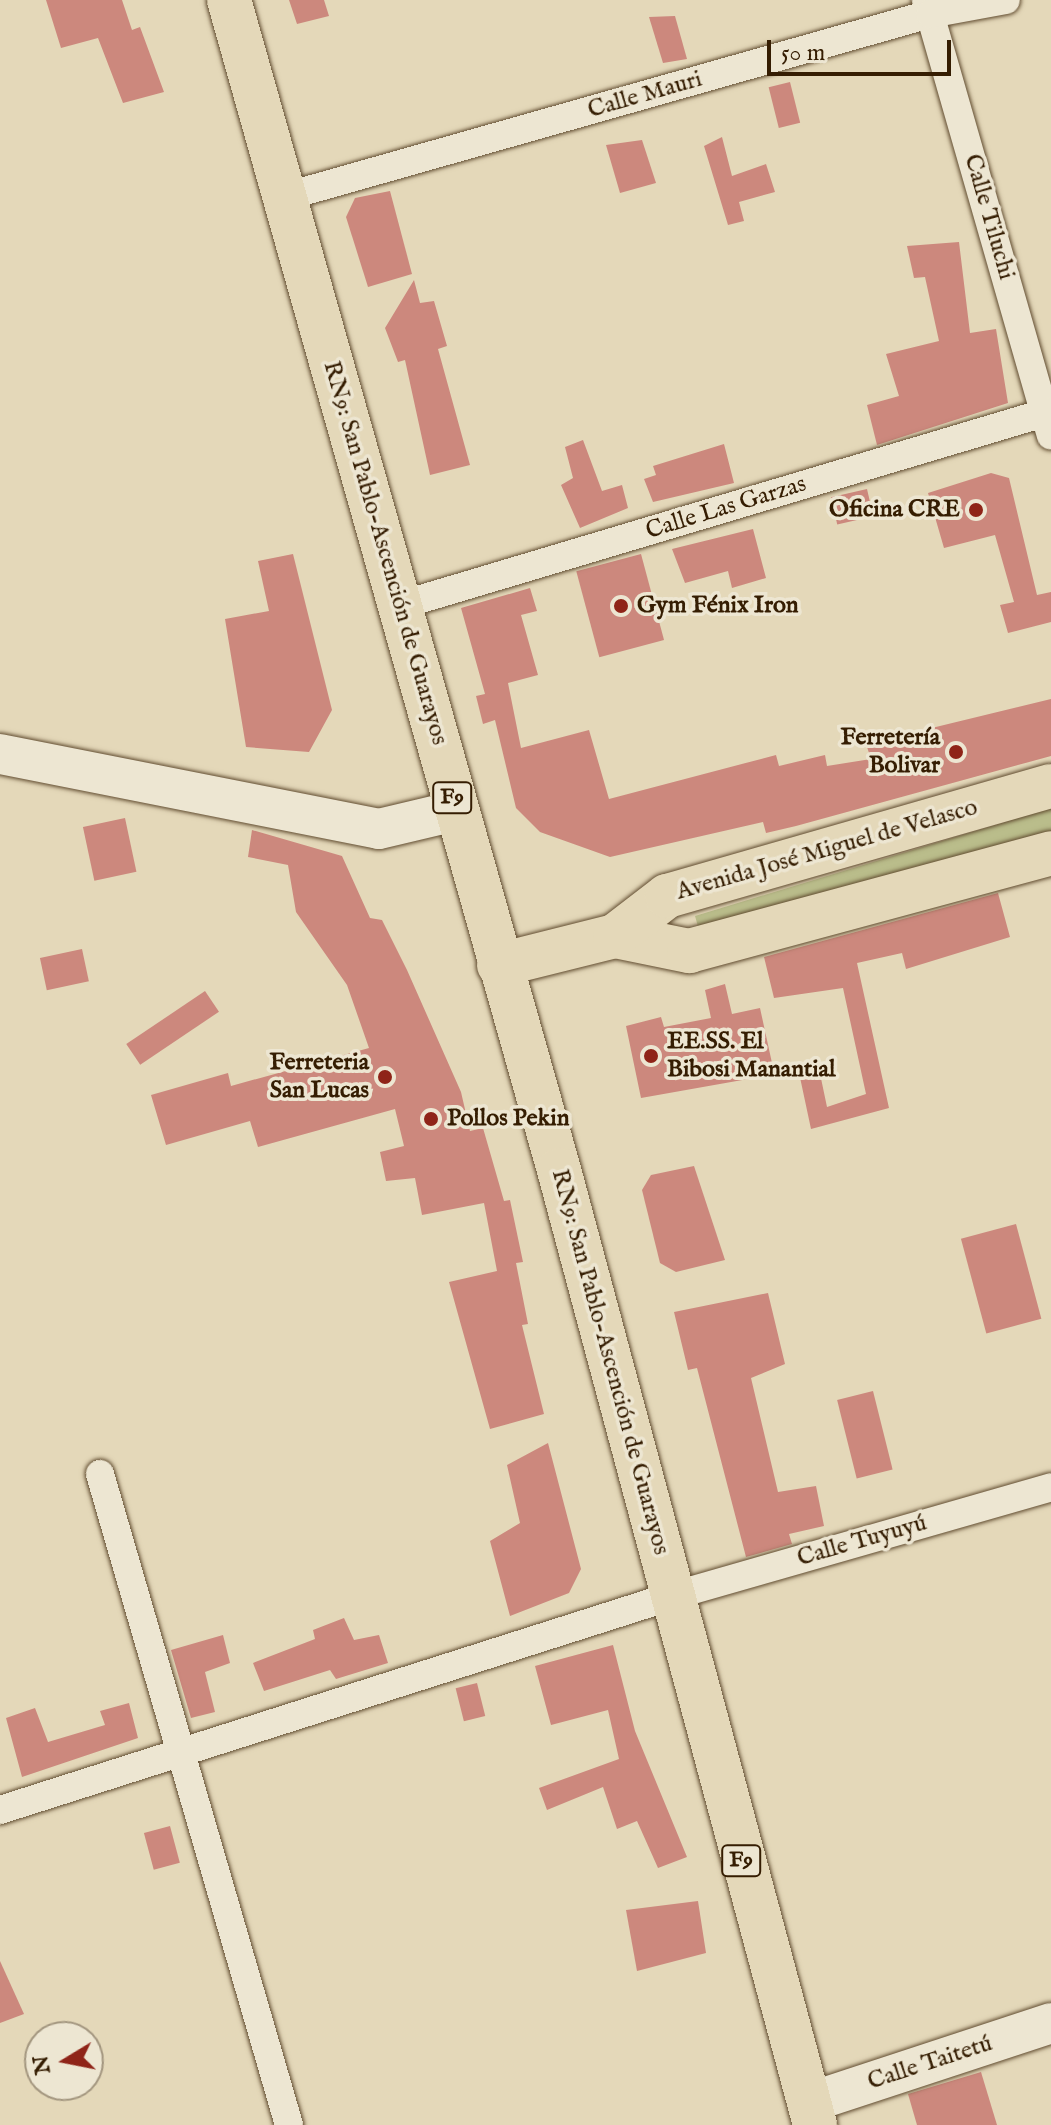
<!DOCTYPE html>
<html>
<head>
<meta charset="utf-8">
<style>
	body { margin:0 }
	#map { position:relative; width:1051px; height:2125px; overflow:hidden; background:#e4d8b9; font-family:"IM FELL English",serif }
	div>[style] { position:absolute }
	.green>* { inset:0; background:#babd8b }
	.building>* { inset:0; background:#cc887d; transform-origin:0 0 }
	.roads { filter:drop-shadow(0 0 2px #614c30) drop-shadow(0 0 2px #614c30) }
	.street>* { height:28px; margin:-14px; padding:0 14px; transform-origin:14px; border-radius:14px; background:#ede6d2 }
	.secondary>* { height:40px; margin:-20px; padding:0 20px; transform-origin:20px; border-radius:20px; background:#ede6d2 }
	.primary>* { height:44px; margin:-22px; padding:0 22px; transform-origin:22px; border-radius:22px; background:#e4d8b9 }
	.highway>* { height:44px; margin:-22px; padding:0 22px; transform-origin:22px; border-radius:22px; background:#e4d8b9 }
	.dots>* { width:22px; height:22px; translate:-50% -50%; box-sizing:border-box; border:4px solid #ede6d2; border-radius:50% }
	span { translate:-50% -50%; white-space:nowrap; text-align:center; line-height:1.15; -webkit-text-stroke:7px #ede6d2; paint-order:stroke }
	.shield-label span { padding:2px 6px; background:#ede6d2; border:2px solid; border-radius:6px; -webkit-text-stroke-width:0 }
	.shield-label { font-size:22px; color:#351d02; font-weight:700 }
	.street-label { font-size:24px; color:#351d02 }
	.poi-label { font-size:24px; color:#351d02; font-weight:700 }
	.right { translate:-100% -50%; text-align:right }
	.left { translate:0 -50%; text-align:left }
	.north { position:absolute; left:24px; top:2021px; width:80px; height:80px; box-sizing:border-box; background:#ede6d2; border:2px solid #a3967f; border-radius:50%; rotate:260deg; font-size:22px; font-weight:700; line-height:32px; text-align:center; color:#351d02 }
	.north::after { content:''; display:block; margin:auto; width:28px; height:36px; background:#8f2418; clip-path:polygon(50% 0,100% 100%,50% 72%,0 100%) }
	.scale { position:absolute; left:767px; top:40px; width:184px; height:36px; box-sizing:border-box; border:4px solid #351d02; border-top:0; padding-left:10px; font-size:24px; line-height:28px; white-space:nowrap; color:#351d02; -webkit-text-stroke:6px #ede6d2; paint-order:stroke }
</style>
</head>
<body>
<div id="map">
	<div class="green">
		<i style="clip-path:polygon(1051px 808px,1051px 836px,699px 930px,695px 916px)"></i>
	</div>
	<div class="building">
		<i style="clip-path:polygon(46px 0,122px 0,132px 30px,140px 27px,164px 92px,123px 103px,98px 38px,61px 48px)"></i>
		<i style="clip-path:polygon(289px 0,324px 0,329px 16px,297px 24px)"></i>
		<i style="clip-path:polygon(675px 16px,687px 59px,663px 63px,649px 17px)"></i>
		<i style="left:790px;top:82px;width:42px;height:22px;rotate:76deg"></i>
		<i style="clip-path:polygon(722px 137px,732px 176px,766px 164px,775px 192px,739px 202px,744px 221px,728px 225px,704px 146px)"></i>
		<i style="clip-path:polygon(642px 140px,656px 183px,620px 193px,606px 145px)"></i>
		<i style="clip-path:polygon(390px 191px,412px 274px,368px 287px,346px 217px,355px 198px)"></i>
		<i style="clip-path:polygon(959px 242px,970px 333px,996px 329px,1008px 403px,877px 445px,867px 405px,899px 396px,886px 354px,939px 341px,925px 277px,914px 278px,907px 246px)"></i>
		<i style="clip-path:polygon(414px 280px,420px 303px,434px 301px,447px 346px,438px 349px,470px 465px,430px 475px,405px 360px,398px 362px,385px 328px)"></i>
		<i style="clip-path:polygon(583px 440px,602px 491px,622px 485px,628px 508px,580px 528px,561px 485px,573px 478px,565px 447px)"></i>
		<i style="clip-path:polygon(724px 444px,734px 483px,653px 502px,644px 479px,656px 475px,653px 466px)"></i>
		<i style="clip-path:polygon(991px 473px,1009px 478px,1037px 595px,1051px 592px,1051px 622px,1008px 633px,1000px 605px,1014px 602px,995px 535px,944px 548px,928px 493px)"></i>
		<i style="left:867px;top:489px;width:28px;height:37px;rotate:77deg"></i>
		<i style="clip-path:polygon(753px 529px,766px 578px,732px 588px,728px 571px,685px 583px,672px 549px)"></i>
		<i style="clip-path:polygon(293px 554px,332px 710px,309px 752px,246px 747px,225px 619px,269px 611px,258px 561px)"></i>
		<i style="left:641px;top:554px;width:89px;height:67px;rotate:75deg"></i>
		<i style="clip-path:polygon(530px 588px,537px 611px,521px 615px,538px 675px,508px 683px,521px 748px,589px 730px,609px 799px,776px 755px,779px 766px,825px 755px,827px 766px,871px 759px,866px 744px,1051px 699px,1051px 756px,796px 826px,766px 833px,763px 822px,610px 857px,540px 832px,516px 808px,495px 720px,483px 724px,476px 696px,485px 694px,461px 608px)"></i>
		<i style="left:125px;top:818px;width:55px;height:43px;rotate:78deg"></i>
		<i style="clip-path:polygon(252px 830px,342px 856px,370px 918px,382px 920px,407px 970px,461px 1092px,470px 1131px,483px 1128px,504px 1201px,510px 1200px,523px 1262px,516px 1263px,528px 1324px,522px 1325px,544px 1414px,490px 1429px,449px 1282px,497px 1271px,484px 1203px,422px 1215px,415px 1178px,386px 1181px,380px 1152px,404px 1146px,395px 1109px,258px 1147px,250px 1121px,166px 1145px,151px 1095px,228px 1073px,231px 1086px,369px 1048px,347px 985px,296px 912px,288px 865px,248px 857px)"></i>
		<i style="clip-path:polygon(998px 893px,1010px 937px,906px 969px,902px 953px,857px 963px,889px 1108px,811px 1129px,798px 1068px,818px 1064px,827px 1107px,866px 1094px,843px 988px,774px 998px,764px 957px)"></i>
		<i style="left:82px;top:949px;width:33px;height:43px;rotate:78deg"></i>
		<i style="clip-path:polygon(725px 984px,732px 1014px,760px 1008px,772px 1063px,746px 1067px,748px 1079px,641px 1098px,626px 1026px,661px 1017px,664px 1027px,711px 1018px,705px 990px)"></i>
		<i style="left:205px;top:991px;width:25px;height:95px;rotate:56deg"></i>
		<i style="clip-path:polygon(694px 1166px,725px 1260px,676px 1272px,660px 1263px,642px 1190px,651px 1175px)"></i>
		<i style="left:1016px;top:1224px;width:98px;height:57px;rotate:75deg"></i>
		<i style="clip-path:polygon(768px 1293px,785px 1364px,751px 1378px,778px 1492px,816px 1486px,824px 1526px,789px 1534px,792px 1544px,746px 1557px,697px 1368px,688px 1370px,674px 1312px)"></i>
		<i style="left:873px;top:1391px;width:81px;height:37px;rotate:76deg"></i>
		<i style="clip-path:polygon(548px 1443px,581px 1569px,569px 1593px,510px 1616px,490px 1541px,520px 1523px,507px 1465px)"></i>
		<i style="clip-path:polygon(344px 1618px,354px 1640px,379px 1635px,388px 1663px,336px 1679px,330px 1670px,264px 1691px,253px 1663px,315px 1639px,313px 1630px)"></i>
		<i style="clip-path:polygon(223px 1635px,230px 1663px,205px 1672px,215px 1712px,191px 1718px,171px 1650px)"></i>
		<i style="clip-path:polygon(613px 1645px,635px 1731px,687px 1857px,658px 1868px,637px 1821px,617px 1829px,603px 1787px,547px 1810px,539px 1788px,619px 1759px,608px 1710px,551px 1725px,535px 1666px)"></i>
		<i style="left:477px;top:1683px;width:34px;height:22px;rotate:76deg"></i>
		<i style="clip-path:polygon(129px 1703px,138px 1738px,22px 1777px,6px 1718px,35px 1708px,48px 1742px,105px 1725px,100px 1711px)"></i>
		<i style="left:170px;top:1826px;width:38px;height:27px;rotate:75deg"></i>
		<i style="clip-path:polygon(698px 1901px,706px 1953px,637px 1971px,626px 1910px)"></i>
		<i style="clip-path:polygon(0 1961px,24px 2014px,0 2023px)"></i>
		<i style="clip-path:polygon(981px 2072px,997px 2125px,917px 2125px,908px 2094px)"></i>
	</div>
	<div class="roads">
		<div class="street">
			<i style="left:926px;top:0;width:453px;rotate:74deg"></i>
			<i style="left:284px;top:197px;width:671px;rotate:-15.82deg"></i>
			<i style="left:930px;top:14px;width:77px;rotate:-10.4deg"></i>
			<i style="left:401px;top:605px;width:678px;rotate:-16.62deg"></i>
			<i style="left:100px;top:1474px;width:678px;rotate:73.81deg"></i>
			<i style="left:0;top:1810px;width:705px;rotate:-17.66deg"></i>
			<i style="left:672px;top:1596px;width:394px;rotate:-16deg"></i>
		</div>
		<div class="secondary">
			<i style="left:0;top:754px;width:386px;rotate:11.2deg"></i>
			<i style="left:379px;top:829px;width:78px;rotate:-13.3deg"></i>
			<i style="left:808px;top:2103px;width:256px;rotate:-18.2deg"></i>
		</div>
		<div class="primary">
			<i style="left:615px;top:936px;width:76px;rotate:11.5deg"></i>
			<i style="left:689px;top:951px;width:375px;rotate:-15.1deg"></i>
			<i style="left:499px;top:965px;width:120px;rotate:-14deg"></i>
			<i style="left:615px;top:936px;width:66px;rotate:-37.6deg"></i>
			<i style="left:667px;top:896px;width:399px;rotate:-16deg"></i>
		</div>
		<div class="highway">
			<i style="left:229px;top:0;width:1216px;rotate:74.25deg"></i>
			<i style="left:559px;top:1170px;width:989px;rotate:74.99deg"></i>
		</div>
	</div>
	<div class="dots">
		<i style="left:976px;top:510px;background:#8f2418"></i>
		<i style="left:621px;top:606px;background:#8f2418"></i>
		<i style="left:956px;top:752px;background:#8f2418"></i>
		<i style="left:651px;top:1056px;background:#8f2418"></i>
		<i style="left:385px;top:1077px;background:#8f2418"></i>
		<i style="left:431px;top:1119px;background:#8f2418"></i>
	</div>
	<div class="shield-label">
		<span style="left:452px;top:798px">F9</span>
		<span style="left:741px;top:1861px">F9</span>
	</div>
	<div class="street-label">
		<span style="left:645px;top:95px;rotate:-16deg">Calle Mauri</span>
		<span style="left:989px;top:217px;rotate:74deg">Calle Tiluchi</span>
		<span style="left:726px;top:508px;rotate:-17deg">Calle Las Garzas</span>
		<span style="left:385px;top:553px;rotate:74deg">RN9: San Pablo-Ascención de Guarayos</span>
		<span style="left:827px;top:850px;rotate:-16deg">Avenida José Miguel de Velasco</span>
		<span style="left:610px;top:1362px;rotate:75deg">RN9: San Pablo-Ascención de Guarayos</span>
		<span style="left:862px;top:1541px;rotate:-16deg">Calle Tuyuyú</span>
		<span style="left:930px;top:2063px;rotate:-18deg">Calle Taitetú</span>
	</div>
	<div class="poi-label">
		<span class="right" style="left:960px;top:510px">Oficina CRE</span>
		<span class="left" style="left:637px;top:606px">Gym Fénix Iron</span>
		<span class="right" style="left:940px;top:752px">Ferretería<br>Bolivar</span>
		<span class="left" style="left:667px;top:1056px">EE.SS. El<br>Bibosi Manantial</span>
		<span class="right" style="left:369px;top:1077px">Ferreteria<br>San Lucas</span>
		<span class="left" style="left:447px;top:1119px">Pollos Pekin</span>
	</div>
	<div class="north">N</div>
	<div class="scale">50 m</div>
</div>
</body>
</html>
